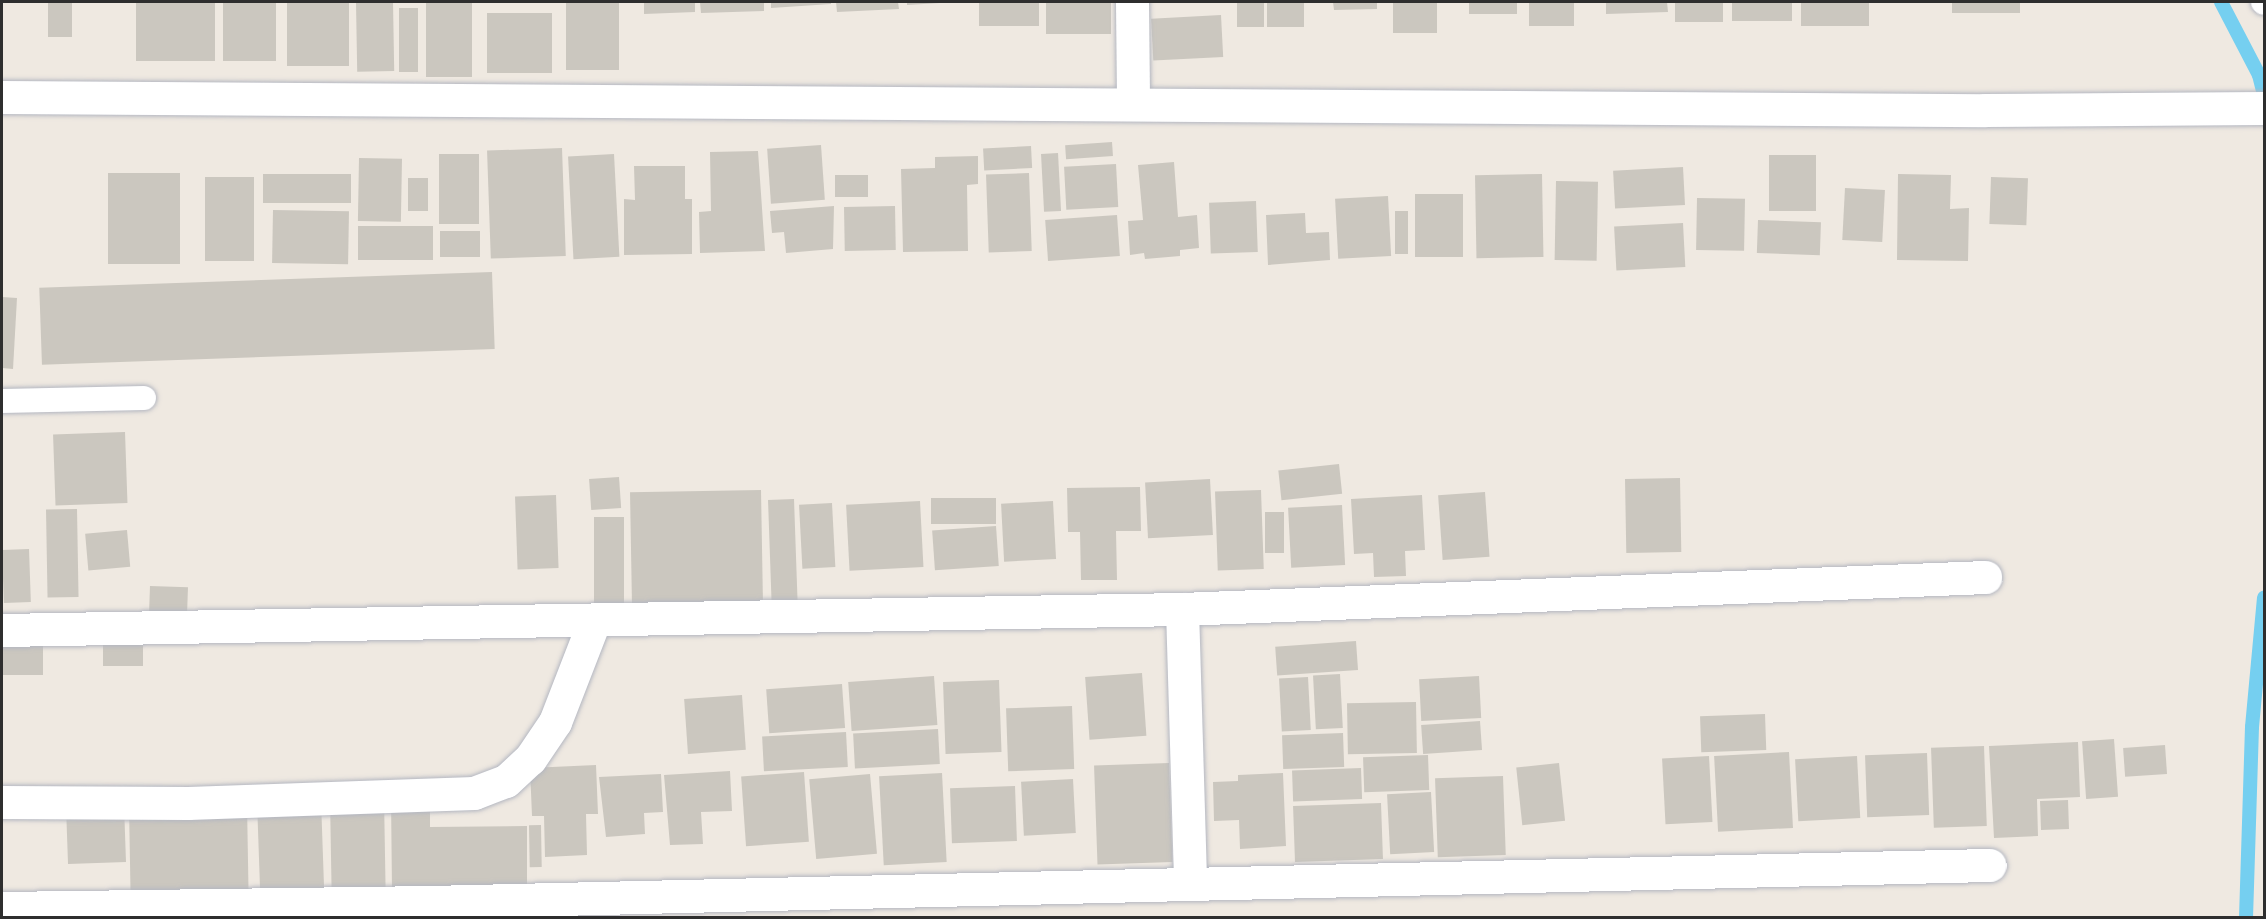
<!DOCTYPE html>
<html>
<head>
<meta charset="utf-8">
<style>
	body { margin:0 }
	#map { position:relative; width:2266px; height:919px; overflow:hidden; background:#efe9e1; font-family:"Exo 2",sans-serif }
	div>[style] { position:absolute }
	.stream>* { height:14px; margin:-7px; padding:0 7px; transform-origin:7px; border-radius:7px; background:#75cff0 }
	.building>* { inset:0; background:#cbc7bf; transform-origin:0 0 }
	.roads { filter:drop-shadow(0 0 2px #b4b7c1) drop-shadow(0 0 2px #b4b7c1) }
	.lane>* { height:24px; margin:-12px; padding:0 12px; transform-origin:12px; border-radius:12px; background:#fff }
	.street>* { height:33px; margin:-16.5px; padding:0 16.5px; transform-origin:16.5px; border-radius:16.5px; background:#fff }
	span { translate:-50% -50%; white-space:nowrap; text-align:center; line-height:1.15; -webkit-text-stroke:6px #fff; paint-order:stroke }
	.frame { position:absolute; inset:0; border:3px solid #2e2e2e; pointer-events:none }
</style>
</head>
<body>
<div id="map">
	<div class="stream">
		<i style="left:2221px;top:2px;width:82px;rotate:62.5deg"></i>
		<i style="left:2259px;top:75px;width:21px;rotate:76deg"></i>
		<i style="left:2246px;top:918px;width:191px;rotate:-88.2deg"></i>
		<i style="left:2252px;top:727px;width:130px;rotate:-84.7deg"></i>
	</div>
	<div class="building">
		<i style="left:48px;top:2px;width:24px;height:35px"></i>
		<i style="left:136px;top:2px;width:79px;height:59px"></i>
		<i style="left:223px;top:2px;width:53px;height:59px"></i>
		<i style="left:287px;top:2px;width:62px;height:64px"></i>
		<i style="left:393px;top:2px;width:69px;height:37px;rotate:89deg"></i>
		<i style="left:426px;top:2px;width:46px;height:75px"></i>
		<i style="left:566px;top:2px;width:53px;height:68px"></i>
		<i style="clip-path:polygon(644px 2px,695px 2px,695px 12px,644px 14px)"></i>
		<i style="clip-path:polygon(700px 2px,764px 2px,764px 11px,701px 13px)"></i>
		<i style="clip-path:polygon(771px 2px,831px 2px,831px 4px,771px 8px)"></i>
		<i style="clip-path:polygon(836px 2px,898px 2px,899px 9px,837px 12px)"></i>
		<i style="clip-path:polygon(907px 2px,940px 2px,940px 3px,907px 5px)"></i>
		<i style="left:979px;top:2px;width:60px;height:24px"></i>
		<i style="left:1046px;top:2px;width:65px;height:32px"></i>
		<i style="left:1237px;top:2px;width:27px;height:25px"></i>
		<i style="left:1267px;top:2px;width:37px;height:25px"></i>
		<i style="clip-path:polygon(1333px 2px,1377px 2px,1377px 9px,1334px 10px)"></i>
		<i style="left:1393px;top:2px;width:44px;height:31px"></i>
		<i style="left:1469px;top:2px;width:48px;height:12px"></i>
		<i style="left:1529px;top:2px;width:45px;height:24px"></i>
		<i style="clip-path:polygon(1606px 2px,1667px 2px,1668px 12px,1606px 14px)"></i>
		<i style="left:1675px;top:2px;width:48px;height:20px"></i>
		<i style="left:1732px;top:2px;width:60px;height:19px"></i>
		<i style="left:1801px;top:2px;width:68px;height:24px"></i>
		<i style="left:1952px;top:2px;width:68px;height:11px"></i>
		<i style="left:418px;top:8px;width:64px;height:19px;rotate:90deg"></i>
		<i style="left:552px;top:13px;width:60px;height:65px;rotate:90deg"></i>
		<i style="left:1221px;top:15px;width:42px;height:70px;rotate:87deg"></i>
		<i style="left:1112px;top:142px;width:14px;height:47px;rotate:86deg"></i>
		<i style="left:821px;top:145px;width:55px;height:54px;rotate:86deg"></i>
		<i style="left:1031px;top:146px;width:22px;height:48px;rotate:87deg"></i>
		<i style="left:562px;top:148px;width:108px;height:75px;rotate:88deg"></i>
		<i style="clip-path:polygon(758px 151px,765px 251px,700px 253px,699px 212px,711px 211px,710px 152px)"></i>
		<i style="left:1058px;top:153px;width:58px;height:17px;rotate:87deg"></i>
		<i style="left:439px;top:154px;width:40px;height:70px"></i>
		<i style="left:614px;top:154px;width:103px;height:46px;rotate:87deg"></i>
		<i style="left:1816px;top:155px;width:56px;height:47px;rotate:90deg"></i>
		<i style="clip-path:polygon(978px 156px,978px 184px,967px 185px,968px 251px,903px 252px,901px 169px,935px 168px,935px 157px)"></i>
		<i style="left:359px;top:158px;width:43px;height:63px;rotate:1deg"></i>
		<i style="clip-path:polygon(1174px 162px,1178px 217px,1197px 215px,1199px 248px,1180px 250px,1180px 256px,1145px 259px,1144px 253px,1130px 255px,1128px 221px,1143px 220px,1138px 165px)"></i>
		<i style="left:1116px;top:164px;width:43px;height:52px;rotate:87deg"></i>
		<i style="clip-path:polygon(634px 166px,685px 166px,685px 199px,692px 199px,692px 254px,624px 255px,624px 199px,635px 200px)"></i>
		<i style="left:1683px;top:167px;width:38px;height:70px;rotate:87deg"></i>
		<i style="left:108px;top:173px;width:72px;height:91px"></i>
		<i style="left:1029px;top:173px;width:78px;height:43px;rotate:88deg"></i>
		<i style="left:351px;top:174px;width:29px;height:88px;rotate:90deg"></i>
		<i style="left:1542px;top:174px;width:83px;height:67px;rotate:89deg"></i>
		<i style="clip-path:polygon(1898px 174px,1951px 175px,1950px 209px,1969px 208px,1968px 261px,1897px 260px)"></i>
		<i style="left:868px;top:175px;width:22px;height:33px;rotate:90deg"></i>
		<i style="left:205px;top:177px;width:49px;height:84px"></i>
		<i style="left:1991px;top:177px;width:37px;height:47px;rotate:2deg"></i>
		<i style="left:408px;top:178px;width:20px;height:33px"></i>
		<i style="left:1556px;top:181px;width:42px;height:79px;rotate:1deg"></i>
		<i style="left:1845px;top:188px;width:40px;height:52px;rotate:3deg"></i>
		<i style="left:1463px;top:194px;width:63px;height:48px;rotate:90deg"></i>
		<i style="left:1388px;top:196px;width:60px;height:53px;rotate:87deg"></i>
		<i style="left:1697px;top:198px;width:48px;height:52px;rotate:1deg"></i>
		<i style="left:1256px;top:201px;width:51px;height:47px;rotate:88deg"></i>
		<i style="clip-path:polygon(834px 206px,833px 249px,786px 253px,784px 232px,772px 233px,770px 211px)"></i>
		<i style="left:895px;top:206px;width:44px;height:51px;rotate:89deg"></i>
		<i style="left:273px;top:210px;width:76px;height:53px;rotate:1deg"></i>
		<i style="left:1395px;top:211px;width:13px;height:43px"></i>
		<i style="clip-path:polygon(1305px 213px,1306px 233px,1329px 232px,1330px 260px,1268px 265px,1266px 215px)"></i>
		<i style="left:1117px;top:215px;width:41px;height:72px;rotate:86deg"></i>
		<i style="left:1758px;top:220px;width:63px;height:33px;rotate:2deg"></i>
		<i style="left:1683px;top:223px;width:44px;height:69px;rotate:87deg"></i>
		<i style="left:358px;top:226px;width:75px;height:34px"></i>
		<i style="left:440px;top:231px;width:40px;height:26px"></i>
		<i style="left:492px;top:272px;width:77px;height:453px;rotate:88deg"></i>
		<i style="clip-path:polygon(2px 297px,17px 298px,13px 369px,2px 368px)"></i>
		<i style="left:125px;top:432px;width:71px;height:72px;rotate:88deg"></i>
		<i style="left:1339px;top:464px;width:30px;height:61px;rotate:84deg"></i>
		<i style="left:619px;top:477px;width:31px;height:30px;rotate:86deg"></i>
		<i style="left:1680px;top:478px;width:74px;height:55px;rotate:89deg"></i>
		<i style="left:1210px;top:479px;width:56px;height:65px;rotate:87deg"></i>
		<i style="clip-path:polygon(1140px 487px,1141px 531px,1116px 531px,1117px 580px,1081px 580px,1080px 532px,1068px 532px,1067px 488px)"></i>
		<i style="left:761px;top:490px;width:119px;height:131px;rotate:89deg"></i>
		<i style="left:1261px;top:490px;width:79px;height:46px;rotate:88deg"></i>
		<i style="left:1485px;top:492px;width:65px;height:47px;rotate:86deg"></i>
		<i style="left:556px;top:495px;width:73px;height:41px;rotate:88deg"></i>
		<i style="clip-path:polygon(1422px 495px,1425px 550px,1405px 551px,1406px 576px,1374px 577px,1373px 553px,1354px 554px,1351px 499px)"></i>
		<i style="left:996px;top:498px;width:26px;height:65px;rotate:90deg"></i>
		<i style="left:794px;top:499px;width:102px;height:26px;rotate:88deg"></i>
		<i style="left:920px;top:501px;width:66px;height:74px;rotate:87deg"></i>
		<i style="left:1053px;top:501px;width:58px;height:52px;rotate:87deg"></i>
		<i style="left:832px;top:503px;width:64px;height:33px;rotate:87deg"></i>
		<i style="left:1342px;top:505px;width:60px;height:54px;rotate:87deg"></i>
		<i style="left:77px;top:509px;width:88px;height:31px;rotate:89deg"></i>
		<i style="left:1265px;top:512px;width:19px;height:41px"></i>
		<i style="left:594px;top:517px;width:30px;height:89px"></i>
		<i style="left:996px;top:526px;width:40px;height:64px;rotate:86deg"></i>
		<i style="left:127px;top:530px;width:37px;height:42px;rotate:85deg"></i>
		<i style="left:29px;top:549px;width:53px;height:27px;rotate:88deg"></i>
		<i style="left:150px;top:586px;width:38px;height:34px;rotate:2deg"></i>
		<i style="left:1356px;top:641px;width:29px;height:81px;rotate:86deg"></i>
		<i style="left:43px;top:643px;width:32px;height:41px;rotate:90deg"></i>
		<i style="left:103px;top:643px;width:40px;height:23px"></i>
		<i style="left:1142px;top:673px;width:63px;height:57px;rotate:86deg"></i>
		<i style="left:1340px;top:674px;width:54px;height:27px;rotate:87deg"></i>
		<i style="left:934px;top:676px;width:49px;height:86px;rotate:86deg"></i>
		<i style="left:1479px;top:676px;width:42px;height:60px;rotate:87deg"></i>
		<i style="left:1308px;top:677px;width:53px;height:29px;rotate:87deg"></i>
		<i style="left:999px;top:680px;width:72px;height:56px;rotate:88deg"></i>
		<i style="left:842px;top:684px;width:44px;height:76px;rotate:86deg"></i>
		<i style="left:742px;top:695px;width:55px;height:58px;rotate:86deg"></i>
		<i style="left:1416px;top:702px;width:51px;height:69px;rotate:89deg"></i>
		<i style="left:1072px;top:706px;width:63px;height:66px;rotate:88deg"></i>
		<i style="left:1765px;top:714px;width:36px;height:65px;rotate:88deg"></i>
		<i style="left:1480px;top:721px;width:29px;height:59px;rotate:86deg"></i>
		<i style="left:938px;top:729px;width:35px;height:85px;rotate:87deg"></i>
		<i style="left:846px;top:732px;width:35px;height:84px;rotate:87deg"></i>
		<i style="left:1343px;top:733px;width:34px;height:61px;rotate:88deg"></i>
		<i style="left:2114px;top:739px;width:58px;height:32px;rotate:86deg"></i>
		<i style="clip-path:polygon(2078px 742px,2080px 797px,2037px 799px,2038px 836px,1994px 838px,1989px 746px)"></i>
		<i style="left:2165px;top:745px;width:29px;height:42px;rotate:86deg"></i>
		<i style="left:1984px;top:746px;width:80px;height:53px;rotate:88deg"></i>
		<i style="left:1789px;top:752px;width:76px;height:75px;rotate:87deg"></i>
		<i style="left:1927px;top:753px;width:62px;height:62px;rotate:88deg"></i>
		<i style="left:1428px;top:755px;width:35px;height:65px;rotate:88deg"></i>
		<i style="left:1709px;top:756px;width:66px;height:47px;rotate:87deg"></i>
		<i style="left:1857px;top:756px;width:62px;height:62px;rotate:87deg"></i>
		<i style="left:1169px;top:763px;width:99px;height:75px;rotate:88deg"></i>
		<i style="left:1559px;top:763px;width:58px;height:43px;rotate:84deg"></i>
		<i style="clip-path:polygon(596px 765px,598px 814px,586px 814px,587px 855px,545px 857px,544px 816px,532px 816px,530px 768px)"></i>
		<i style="left:1361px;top:768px;width:31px;height:69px;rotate:88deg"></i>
		<i style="clip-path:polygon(730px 771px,732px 811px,701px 812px,703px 844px,670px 845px,664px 775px)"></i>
		<i style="left:804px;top:772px;width:70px;height:63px;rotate:86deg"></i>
		<i style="left:942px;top:773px;width:89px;height:63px;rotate:87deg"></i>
		<i style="clip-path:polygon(1283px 773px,1286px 846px,1240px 849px,1239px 820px,1214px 821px,1213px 782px,1238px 781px,1238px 775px)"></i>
		<i style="clip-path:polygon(661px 774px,663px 812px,644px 813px,645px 834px,606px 837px,599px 777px)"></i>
		<i style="left:870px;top:774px;width:80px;height:61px;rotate:85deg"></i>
		<i style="left:1503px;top:776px;width:79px;height:68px;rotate:88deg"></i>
		<i style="left:1073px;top:779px;width:54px;height:52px;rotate:87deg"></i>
		<i style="left:1015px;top:786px;width:55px;height:65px;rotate:88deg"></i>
		<i style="left:1431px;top:792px;width:60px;height:44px;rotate:87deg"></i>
		<i style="clip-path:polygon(430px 797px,430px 827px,527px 826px,527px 890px,392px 891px,391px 798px)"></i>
		<i style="left:384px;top:798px;width:97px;height:54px;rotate:89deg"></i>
		<i style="left:321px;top:800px;width:88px;height:64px;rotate:88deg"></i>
		<i style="left:2068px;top:800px;width:29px;height:28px;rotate:88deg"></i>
		<i style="left:1381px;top:803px;width:56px;height:88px;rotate:88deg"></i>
		<i style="left:247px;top:804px;width:96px;height:118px;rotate:89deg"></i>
		<i style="left:124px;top:805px;width:57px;height:58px;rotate:88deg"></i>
		<i style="left:541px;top:825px;width:42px;height:12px;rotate:89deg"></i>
	</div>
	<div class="roads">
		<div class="lane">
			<i style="left:2263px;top:2px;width:1px;rotate:45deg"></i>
			<i style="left:2px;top:401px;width:142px;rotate:-1.2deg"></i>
		</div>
		<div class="street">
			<i style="left:1132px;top:2px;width:101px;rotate:89.4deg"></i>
			<i style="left:2px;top:97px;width:1983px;rotate:0.38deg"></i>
			<i style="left:1985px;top:110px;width:279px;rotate:-0.4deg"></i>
			<i style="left:1182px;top:609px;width:273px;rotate:88.3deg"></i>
			<i style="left:2px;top:630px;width:1180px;rotate:-1.02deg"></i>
			<i style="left:1182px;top:609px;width:804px;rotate:-2.28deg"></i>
			<i style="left:2px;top:802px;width:186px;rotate:0.3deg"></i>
			<i style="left:188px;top:803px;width:286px;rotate:-2deg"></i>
			<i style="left:474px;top:793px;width:34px;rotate:-21deg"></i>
			<i style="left:506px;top:781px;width:33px;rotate:-43deg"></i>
			<i style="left:530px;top:759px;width:45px;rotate:-56deg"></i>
			<i style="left:555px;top:722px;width:110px;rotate:-68.8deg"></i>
			<i style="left:2px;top:908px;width:428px;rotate:-0.8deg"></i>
			<i style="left:430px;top:902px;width:1560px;rotate:-1.36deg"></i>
		</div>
	</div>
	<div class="frame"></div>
</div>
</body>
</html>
